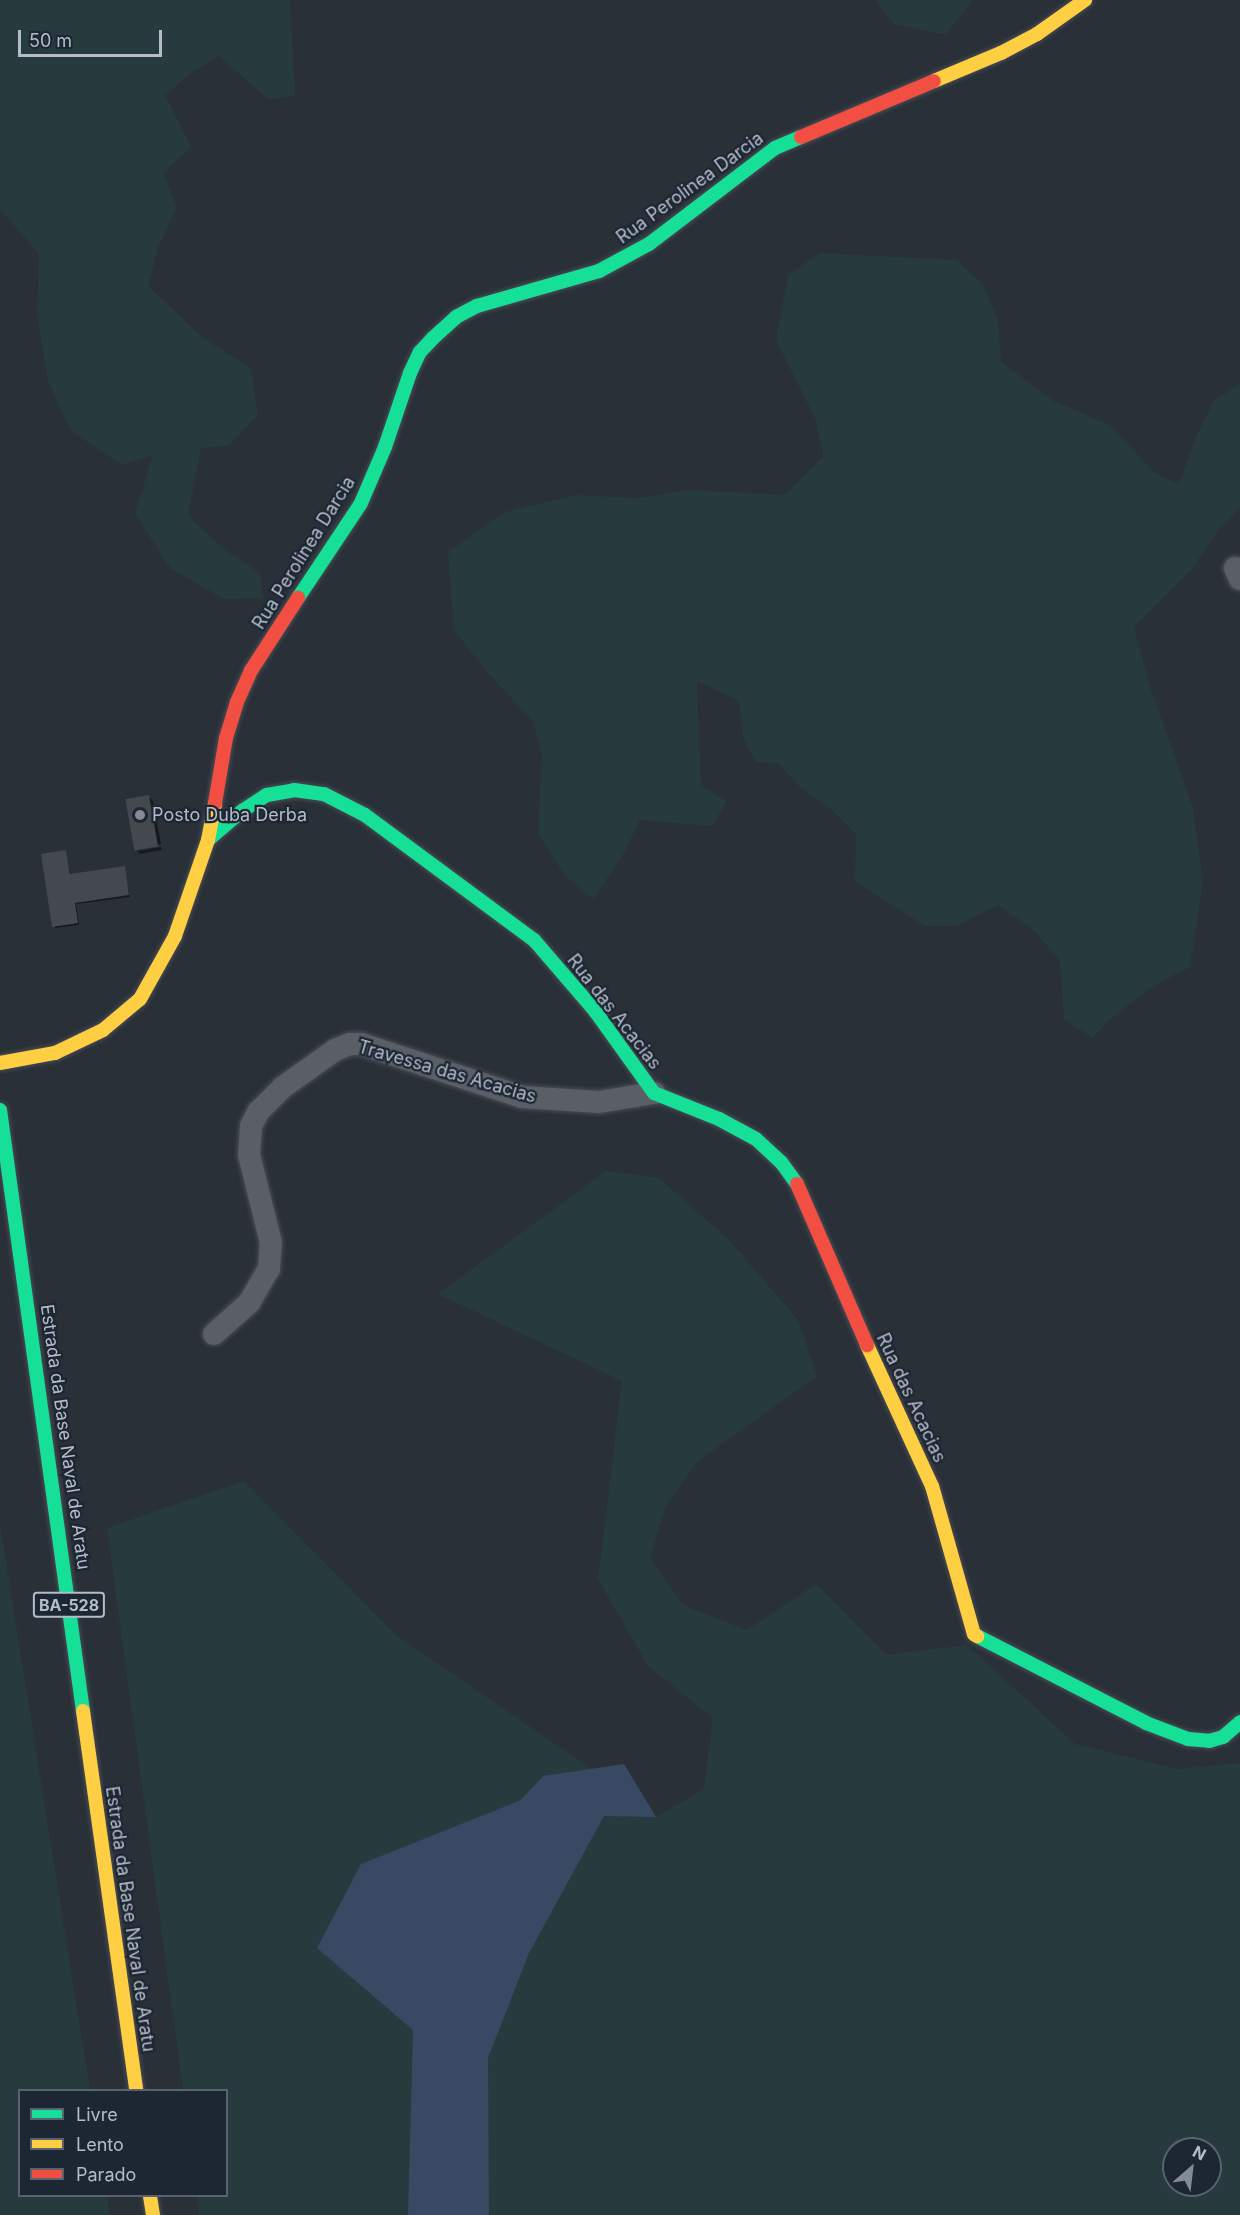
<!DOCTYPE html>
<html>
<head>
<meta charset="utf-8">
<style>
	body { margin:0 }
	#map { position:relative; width:1240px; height:2215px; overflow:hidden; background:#2a3038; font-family:Inter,sans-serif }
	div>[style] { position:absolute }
	.green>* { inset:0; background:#273a3e }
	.water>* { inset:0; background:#384963 }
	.shadow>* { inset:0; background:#0007 }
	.building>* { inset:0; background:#444950; transform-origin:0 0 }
	.roads { filter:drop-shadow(0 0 2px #484c53) drop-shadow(0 0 2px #484c53) }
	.street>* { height:22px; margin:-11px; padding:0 11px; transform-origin:11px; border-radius:11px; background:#5a5e66 }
	.fast>* { height:14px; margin:-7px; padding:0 7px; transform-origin:7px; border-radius:7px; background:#16e098 }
	.slow>* { height:14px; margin:-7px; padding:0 7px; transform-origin:7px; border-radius:7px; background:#ffcf43 }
	.jam>* { height:14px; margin:-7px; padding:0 7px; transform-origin:7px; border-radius:7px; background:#f24e42 }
	.dots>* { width:16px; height:16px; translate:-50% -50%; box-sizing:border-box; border:3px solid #1d2633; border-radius:50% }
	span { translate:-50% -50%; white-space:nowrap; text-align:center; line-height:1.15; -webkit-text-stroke:4.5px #1d2633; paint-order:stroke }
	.shield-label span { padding:2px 4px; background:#1d2633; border:2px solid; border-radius:4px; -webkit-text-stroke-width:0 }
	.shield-label { font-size:16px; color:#b4bcc9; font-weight:700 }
	.street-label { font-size:18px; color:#b4bcc9 }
	.poi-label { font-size:18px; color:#b4bcc9 }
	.left { translate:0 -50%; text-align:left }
	.legend { position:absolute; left:18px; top:2089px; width:210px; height:108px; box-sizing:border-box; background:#1d2633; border:2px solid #59626f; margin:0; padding:8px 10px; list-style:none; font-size:18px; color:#b4bcc9 }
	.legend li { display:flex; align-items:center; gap:12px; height:30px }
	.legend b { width:30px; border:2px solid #59626f }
	.north { position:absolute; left:1162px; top:2137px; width:60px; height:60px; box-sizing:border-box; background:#1d2633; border:2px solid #59626f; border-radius:50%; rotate:28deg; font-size:16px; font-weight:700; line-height:24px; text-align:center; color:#b4bcc9 }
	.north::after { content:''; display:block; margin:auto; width:21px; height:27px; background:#848b96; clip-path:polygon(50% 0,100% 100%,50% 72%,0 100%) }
	.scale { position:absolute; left:18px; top:30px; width:144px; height:27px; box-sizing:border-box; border:3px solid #b4bcc9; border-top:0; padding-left:8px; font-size:18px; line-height:21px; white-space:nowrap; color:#b4bcc9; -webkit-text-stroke:4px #1d2633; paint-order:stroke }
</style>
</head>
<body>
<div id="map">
	<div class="green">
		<i style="clip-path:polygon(0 0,290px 0,295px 96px,268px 99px,219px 56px,189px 74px,165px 96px,191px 147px,163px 173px,177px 207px,158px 247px,148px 286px,203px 338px,251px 368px,258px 415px,228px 446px,201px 448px,188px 516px,225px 550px,260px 573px,263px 598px,224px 599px,171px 569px,135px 514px,153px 455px,122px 465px,71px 431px,48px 381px,37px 313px,39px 254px,0 209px)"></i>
		<i style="clip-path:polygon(875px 0,973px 0,945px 35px,894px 24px)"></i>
		<i style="clip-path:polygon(820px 253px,957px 260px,983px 285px,998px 321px,1001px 362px,1054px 401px,1109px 425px,1156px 474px,1179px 484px,1194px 442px,1213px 402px,1240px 383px,1240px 508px,1218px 531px,1191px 570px,1134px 627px,1149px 684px,1193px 808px,1203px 882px,1190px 967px,1155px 985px,1109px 1020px,1093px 1038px,1064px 1019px,1060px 960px,1032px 929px,998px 905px,957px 926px,925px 926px,855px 881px,856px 834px,830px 808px,800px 787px,778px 763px,756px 762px,743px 738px,739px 701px,697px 681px,701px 786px,727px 801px,712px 826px,640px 820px,624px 853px,593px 899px,565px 876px,538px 833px,542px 754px,533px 721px,486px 671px,454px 630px,448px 552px,505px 512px,576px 495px,638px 498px,689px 490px,786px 495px,823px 456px,816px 420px,776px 340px,788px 275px)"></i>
		<i style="clip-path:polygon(evenodd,606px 1171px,659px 1178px,729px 1240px,798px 1320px,817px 1376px,698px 1461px,666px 1505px,650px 1558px,683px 1605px,747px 1630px,816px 1584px,886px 1655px,967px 1645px,1075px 1744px,1177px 1769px,1240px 1763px,1240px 2215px,199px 2215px,197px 2196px,226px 2196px,226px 2090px,183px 2090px,107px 1528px,244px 1481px,397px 1636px,592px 1769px,624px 1764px,656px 1817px,704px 1789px,713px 1718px,648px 1666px,598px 1579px,622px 1381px,438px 1294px,606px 1171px,1174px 2149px,1210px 2149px,1210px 2185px,1174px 2185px,1174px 2149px)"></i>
		<i style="clip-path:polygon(0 1524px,90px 2090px,20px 2090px,20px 2196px,107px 2196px,110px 2215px,0 2215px)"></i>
	</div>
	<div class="water">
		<i style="clip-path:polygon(624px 1764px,656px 1817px,604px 1816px,529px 1953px,488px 2058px,489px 2215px,408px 2215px,413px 2030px,317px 1948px,361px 1864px,521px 1800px,543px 1776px)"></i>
	</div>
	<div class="shadow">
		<i style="clip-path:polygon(149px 797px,153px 801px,161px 844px,137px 848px,137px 851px,135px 849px)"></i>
		<i style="clip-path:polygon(161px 847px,162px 850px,140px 854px,137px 851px)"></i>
		<i style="clip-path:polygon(66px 852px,71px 875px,124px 867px,130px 897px,76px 904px,79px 925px,55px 928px)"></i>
	</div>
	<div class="building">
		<i style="left:149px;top:795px;width:52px;height:24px;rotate:80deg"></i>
		<i style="clip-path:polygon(66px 850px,70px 874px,125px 866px,129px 895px,75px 903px,78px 923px,52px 927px,41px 854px)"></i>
	</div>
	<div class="roads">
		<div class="street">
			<i style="left:1235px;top:568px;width:12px;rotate:66deg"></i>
			<i style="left:214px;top:1334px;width:47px;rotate:-41.5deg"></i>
			<i style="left:249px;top:1303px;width:39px;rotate:-60deg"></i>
			<i style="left:269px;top:1269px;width:26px;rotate:-86deg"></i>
			<i style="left:271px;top:1243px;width:91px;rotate:-104deg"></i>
			<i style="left:249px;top:1155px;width:29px;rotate:-86deg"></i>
			<i style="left:251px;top:1126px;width:16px;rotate:-63deg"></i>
			<i style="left:258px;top:1112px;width:35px;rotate:-45deg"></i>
			<i style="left:283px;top:1087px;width:64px;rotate:-35.4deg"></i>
			<i style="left:335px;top:1050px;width:16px;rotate:-22deg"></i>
			<i style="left:350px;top:1044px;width:11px"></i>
			<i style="left:361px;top:1044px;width:169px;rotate:18.2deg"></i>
			<i style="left:522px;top:1097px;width:77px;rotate:3.7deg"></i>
			<i style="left:599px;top:1102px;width:56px;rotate:-9.3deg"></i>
		</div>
		<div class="fast">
			<i style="left:298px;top:598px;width:114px;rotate:-56.4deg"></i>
			<i style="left:361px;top:503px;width:61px;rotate:-66.8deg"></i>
			<i style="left:385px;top:447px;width:78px;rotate:-71.3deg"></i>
			<i style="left:410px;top:373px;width:23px;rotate:-65deg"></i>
			<i style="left:420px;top:352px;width:19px;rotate:-47deg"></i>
			<i style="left:433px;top:338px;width:31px;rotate:-42deg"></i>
			<i style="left:456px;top:317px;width:24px;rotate:-28deg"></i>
			<i style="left:477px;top:306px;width:127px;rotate:-16deg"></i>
			<i style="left:599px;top:271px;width:57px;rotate:-28.4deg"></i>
			<i style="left:649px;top:244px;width:158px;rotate:-37.3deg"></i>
			<i style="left:775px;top:148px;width:28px;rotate:-23deg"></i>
			<i style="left:208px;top:840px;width:45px;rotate:-40.5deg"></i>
			<i style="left:242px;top:811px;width:30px;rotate:-33deg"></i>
			<i style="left:267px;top:795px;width:27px;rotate:-10deg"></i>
			<i style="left:294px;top:790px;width:30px;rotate:8deg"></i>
			<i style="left:324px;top:794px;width:46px;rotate:27.1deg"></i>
			<i style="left:365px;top:815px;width:210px;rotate:36.5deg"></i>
			<i style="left:534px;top:940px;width:94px;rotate:49.3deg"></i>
			<i style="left:595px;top:1011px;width:101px;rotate:54.3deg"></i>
			<i style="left:654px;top:1093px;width:70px;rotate:21.8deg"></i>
			<i style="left:719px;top:1119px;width:42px;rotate:28.4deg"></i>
			<i style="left:756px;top:1139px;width:34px;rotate:43deg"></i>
			<i style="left:781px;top:1162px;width:27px;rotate:54deg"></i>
			<i style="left:0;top:1110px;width:607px;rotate:82.14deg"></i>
			<i style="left:977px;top:1636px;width:190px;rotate:27.2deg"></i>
			<i style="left:1146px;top:1723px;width:45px;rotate:20.9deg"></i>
			<i style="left:1188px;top:1739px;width:21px;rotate:5deg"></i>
			<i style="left:1209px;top:1741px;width:15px;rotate:-16deg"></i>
			<i style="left:1223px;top:1737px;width:23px;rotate:-41deg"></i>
		</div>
		<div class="slow">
			<i style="left:934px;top:81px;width:73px;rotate:-22.7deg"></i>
			<i style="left:1001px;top:53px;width:41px;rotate:-27.8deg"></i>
			<i style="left:1037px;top:34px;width:59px;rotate:-35.3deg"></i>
			<i style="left:0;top:1063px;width:56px;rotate:-10.3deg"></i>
			<i style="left:55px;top:1053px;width:53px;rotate:-25.6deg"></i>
			<i style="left:103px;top:1030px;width:48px;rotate:-40deg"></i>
			<i style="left:140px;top:999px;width:72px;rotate:-60.9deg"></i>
			<i style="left:175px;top:936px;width:102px;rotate:-71deg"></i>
			<i style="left:208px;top:840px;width:38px;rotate:-79deg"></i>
			<i style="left:867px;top:1345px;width:155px;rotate:65.3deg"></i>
			<i style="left:932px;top:1486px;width:154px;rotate:74.2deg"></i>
			<i style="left:974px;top:1634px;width:4px;rotate:34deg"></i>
			<i style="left:83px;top:1711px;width:383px;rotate:82deg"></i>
			<i style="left:150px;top:2196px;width:19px;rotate:81deg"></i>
		</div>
		<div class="jam">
			<i style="left:801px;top:137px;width:144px;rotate:-22.8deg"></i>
			<i style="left:215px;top:803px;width:66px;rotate:-80.4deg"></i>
			<i style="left:226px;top:738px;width:38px;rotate:-73deg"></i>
			<i style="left:237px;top:702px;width:36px;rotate:-66deg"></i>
			<i style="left:252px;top:669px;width:85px;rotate:-57.1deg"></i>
			<i style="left:797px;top:1184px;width:176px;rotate:66.5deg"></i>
		</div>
	</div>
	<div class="dots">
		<i style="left:140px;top:815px;background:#848b96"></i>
	</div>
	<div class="shield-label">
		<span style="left:69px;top:1605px">BA-528</span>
	</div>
	<div class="street-label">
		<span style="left:690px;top:188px;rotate:-36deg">Rua Perolinea Darcia</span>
		<span style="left:304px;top:553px;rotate:-58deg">Rua Perolinea Darcia</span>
		<span style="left:614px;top:1012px;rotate:52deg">Rua das Acacias</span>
		<span style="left:447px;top:1072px;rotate:16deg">Travessa das Acacias</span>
		<span style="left:911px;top:1398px;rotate:65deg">Rua das Acacias</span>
		<span style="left:65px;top:1437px;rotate:82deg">Estrada da Base Naval de Aratu</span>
		<span style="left:130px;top:1919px;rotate:82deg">Estrada da Base Naval de Aratu</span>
	</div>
	<div class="poi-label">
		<span class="left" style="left:152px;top:815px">Posto Duba Derba</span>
	</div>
	<ul class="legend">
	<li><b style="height:8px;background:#16e098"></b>Livre</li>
	<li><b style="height:8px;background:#ffcf43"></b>Lento</li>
	<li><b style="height:8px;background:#f24e42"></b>Parado</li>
	</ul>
	<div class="north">N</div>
	<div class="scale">50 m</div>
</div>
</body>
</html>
